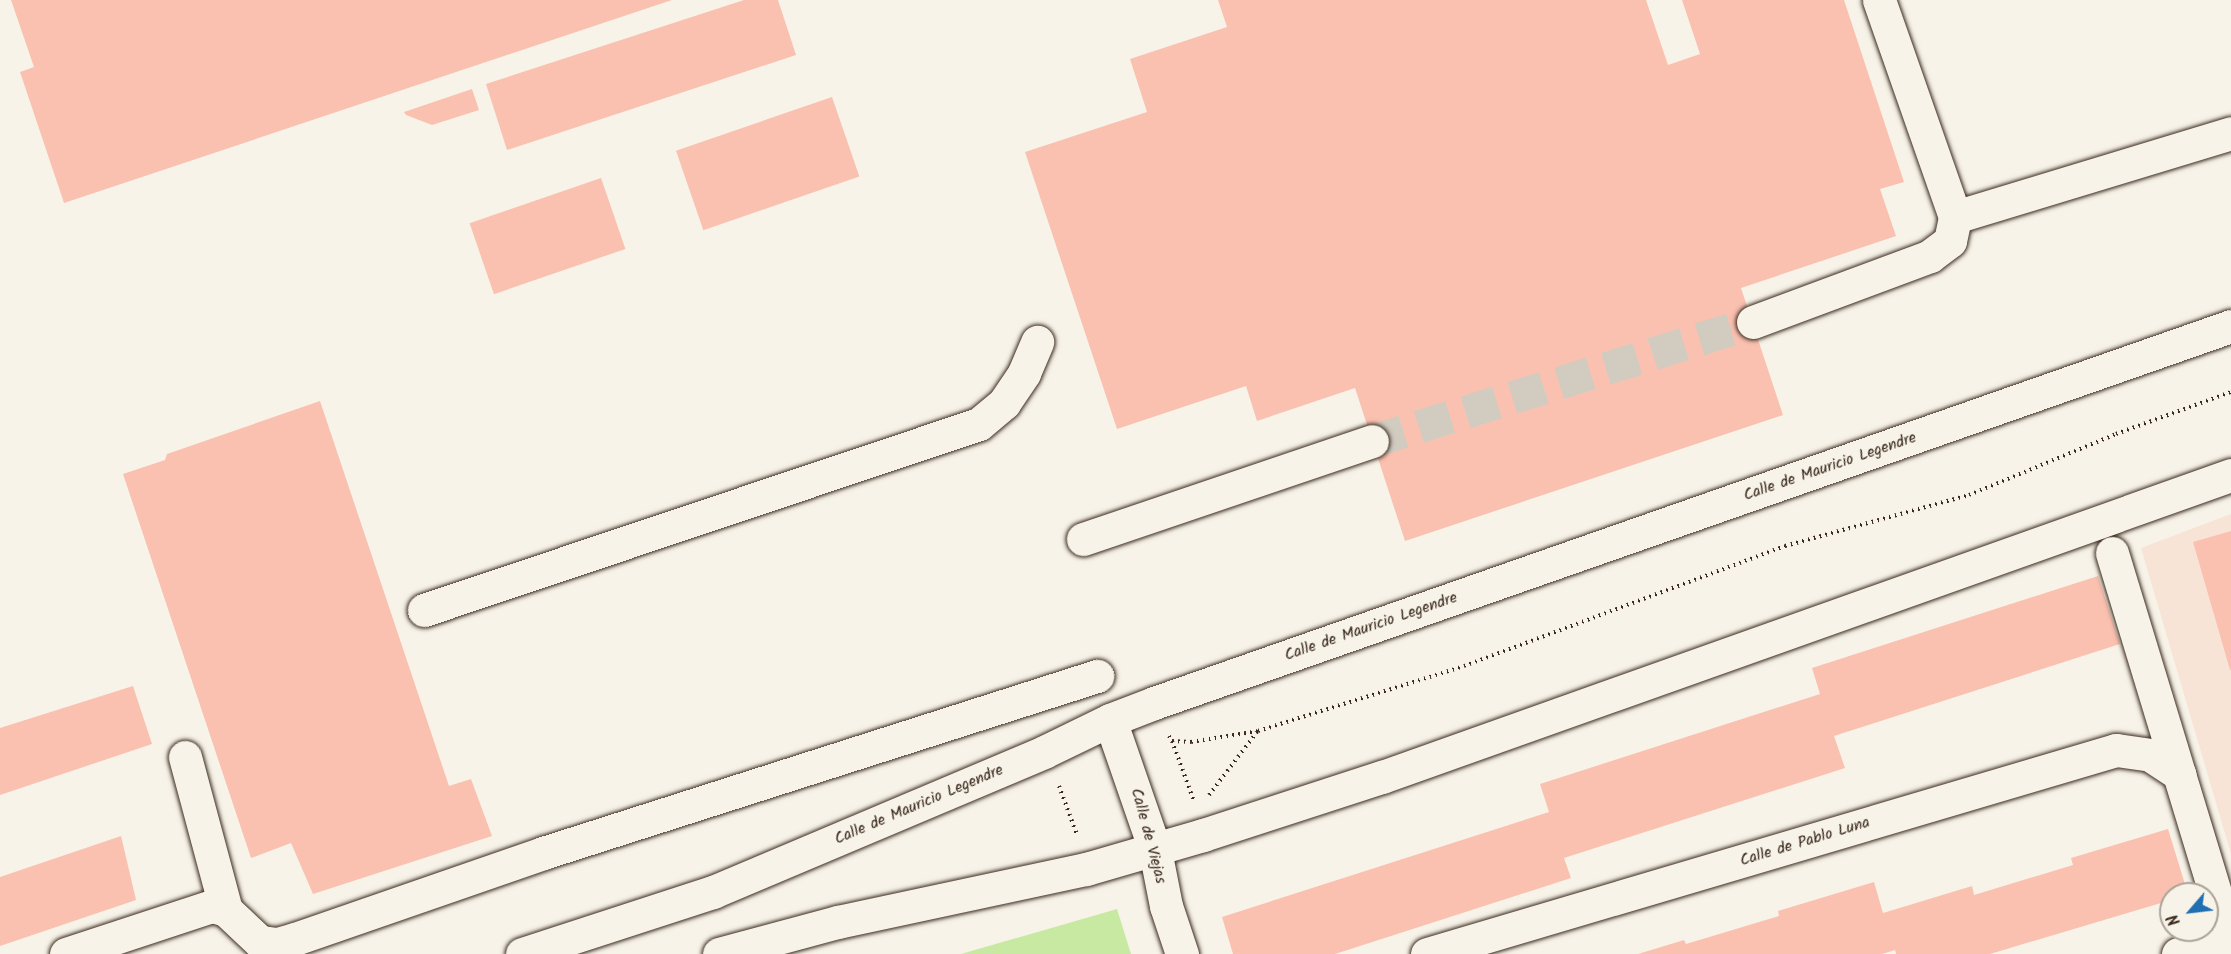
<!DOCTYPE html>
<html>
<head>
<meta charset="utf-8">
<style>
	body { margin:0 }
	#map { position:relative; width:2231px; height:954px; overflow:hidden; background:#f7f3e8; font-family:Kalam,sans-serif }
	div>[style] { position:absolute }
	.built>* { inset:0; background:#f8e4d7 }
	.green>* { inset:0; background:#c8e9a1 }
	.building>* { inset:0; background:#fac1b0; transform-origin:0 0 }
	.minor-tunnel>* { height:33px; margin-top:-16.5px; transform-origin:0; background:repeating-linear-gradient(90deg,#d1cbc0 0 33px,transparent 0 49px) }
	.path>* { height:4px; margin-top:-2px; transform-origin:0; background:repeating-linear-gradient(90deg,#3b2a1e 0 1.5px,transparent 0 6px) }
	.roads { filter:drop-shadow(0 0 2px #3b2a1e) drop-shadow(0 0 2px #3b2a1e) }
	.minor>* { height:33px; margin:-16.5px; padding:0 16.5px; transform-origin:16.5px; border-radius:16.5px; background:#f7f3e8 }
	span { translate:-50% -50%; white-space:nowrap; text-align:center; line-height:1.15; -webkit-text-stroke:4.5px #f7f3e8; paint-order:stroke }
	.street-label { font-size:16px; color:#3b2a1e }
	.north { position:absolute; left:2159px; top:882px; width:60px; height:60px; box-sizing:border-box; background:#f7f3e8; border:2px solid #aca397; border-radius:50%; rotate:242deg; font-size:16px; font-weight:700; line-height:24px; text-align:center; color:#3b2a1e }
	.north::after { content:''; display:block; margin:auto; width:21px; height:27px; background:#1f6fb2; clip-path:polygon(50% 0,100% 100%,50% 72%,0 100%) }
</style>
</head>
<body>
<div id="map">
	<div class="built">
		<i style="clip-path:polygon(2231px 514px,2231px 854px,2141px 548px)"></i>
	</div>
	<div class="green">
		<i style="clip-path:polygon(1117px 909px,1131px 954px,961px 954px)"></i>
	</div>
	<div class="building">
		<i style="clip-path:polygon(11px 0,672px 0,64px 203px,20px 72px,34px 67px)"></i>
		<i style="clip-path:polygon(744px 0,778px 0,796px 55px,507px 150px,486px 84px)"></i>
		<i style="clip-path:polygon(1218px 0,1646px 0,1668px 65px,1700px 54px,1682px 0,1844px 0,1904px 182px,1880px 189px,1896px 236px,1741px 288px,1783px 415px,1405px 541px,1355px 388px,1257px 421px,1246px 386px,1117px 429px,1025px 152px,1147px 112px,1130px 59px,1227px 27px)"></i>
		<i style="clip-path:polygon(472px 89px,479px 110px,432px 125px,406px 115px,404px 112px)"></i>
		<i style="left:832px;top:97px;width:84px;height:165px;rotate:71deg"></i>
		<i style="left:601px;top:178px;width:75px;height:139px;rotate:71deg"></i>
		<i style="clip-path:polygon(320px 401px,449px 786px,471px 779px,492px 836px,313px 894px,291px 843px,251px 858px,123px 474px,165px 460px,167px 454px)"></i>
		<i style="clip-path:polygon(2231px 531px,2231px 670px,2230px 670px,2193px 542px)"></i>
		<i style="clip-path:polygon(2098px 576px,2120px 644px,1834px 736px,1845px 768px,1564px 858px,1571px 878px,1335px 954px,1233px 954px,1222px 917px,1549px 812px,1540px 784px,1820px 694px,1812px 668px)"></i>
		<i style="clip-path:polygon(133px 686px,152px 744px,0 795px,0 728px)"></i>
		<i style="clip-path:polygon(2168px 829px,2188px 894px,2171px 894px,2171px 900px,1990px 954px,1896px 954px,1895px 950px,1882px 954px,1638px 954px,1684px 940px,1686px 944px,1779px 916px,1778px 911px,1874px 882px,1883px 913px,1972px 886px,1974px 895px,2073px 865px,2071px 858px)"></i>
		<i style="clip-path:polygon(121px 836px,136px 900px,0 946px,0 877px)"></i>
	</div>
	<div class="minor-tunnel">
		<i style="left:1372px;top:441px;width:399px;rotate:-17.3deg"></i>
	</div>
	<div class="path">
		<i style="left:1169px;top:736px;width:6px;rotate:59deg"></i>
		<i style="left:1172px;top:741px;width:19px;rotate:3deg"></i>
		<i style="left:1191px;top:742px;width:68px;rotate:-9.3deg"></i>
		<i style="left:1258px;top:731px;width:216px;rotate:-17.5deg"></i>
		<i style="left:1464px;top:666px;width:343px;rotate:-20.5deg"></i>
		<i style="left:1785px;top:546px;width:191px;rotate:-15.5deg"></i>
		<i style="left:1969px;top:495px;width:159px;rotate:-22.5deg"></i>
		<i style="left:2116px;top:434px;width:122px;rotate:-20.1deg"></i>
		<i style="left:1172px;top:741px;width:64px;rotate:69.9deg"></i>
		<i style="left:1059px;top:786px;width:52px;rotate:69.8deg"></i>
		<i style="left:1209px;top:795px;width:79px;rotate:-52.7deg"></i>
	</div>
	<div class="roads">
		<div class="minor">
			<i style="left:1879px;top:0;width:230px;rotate:70.7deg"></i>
			<i style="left:1955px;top:217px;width:288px;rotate:-16.9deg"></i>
			<i style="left:1753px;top:322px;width:189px;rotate:-20.4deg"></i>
			<i style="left:1930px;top:256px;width:25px;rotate:-37deg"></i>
			<i style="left:1950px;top:241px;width:25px;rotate:-78deg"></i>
			<i style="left:1083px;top:539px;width:305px;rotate:-18.7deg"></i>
			<i style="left:2112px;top:553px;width:231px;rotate:73.1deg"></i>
			<i style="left:424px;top:610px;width:585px;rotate:-18.53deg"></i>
			<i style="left:979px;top:424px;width:33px;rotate:-40deg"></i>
			<i style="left:1004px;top:403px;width:36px;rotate:-56deg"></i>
			<i style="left:1024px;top:373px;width:34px;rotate:-67deg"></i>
			<i style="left:1110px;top:720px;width:138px;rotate:70.9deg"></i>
			<i style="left:1155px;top:850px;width:57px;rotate:78.9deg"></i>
			<i style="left:1166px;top:906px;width:51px;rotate:71.6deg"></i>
			<i style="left:185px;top:757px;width:158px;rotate:75deg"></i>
			<i style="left:66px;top:954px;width:154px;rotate:-18.2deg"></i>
			<i style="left:212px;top:906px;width:15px;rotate:16deg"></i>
			<i style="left:226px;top:910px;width:47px;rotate:43.3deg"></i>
			<i style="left:260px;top:942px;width:17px;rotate:7deg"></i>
			<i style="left:277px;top:944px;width:19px;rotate:-16deg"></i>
			<i style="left:295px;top:939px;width:262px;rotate:-19.1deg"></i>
			<i style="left:543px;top:853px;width:582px;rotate:-17.72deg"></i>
			<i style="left:522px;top:954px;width:201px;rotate:-18deg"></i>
			<i style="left:713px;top:892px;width:359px;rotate:-22.9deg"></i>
			<i style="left:1044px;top:752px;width:73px;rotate:-25.9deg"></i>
			<i style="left:1110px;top:720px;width:47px;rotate:-21.1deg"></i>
			<i style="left:1154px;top:703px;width:1141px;rotate:-19.29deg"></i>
			<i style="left:719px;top:954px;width:123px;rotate:-15.1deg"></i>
			<i style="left:838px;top:922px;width:254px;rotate:-12.1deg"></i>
			<i style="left:1086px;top:869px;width:122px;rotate:-16.2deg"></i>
			<i style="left:1203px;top:835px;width:188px;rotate:-18deg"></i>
			<i style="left:1382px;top:777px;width:901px;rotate:-19.58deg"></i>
			<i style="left:1427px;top:954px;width:719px;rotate:-16.49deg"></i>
			<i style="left:2116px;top:750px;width:34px;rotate:8deg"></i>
			<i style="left:2150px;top:755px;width:35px;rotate:33deg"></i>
			<i style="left:2179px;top:774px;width:172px;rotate:73.1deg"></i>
			<i style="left:2178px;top:954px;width:55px;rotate:-16.8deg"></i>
		</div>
	</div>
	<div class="street-label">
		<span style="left:1830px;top:467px;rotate:-19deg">Calle de Mauricio Legendre</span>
		<span style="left:1371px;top:627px;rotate:-19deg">Calle de Mauricio Legendre</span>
		<span style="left:919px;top:805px;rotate:-23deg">Calle de Mauricio Legendre</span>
		<span style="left:1148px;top:836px;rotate:75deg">Calle de Viejas</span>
		<span style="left:1805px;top:842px;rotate:-17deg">Calle de Pablo Luna</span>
	</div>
	<div class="north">N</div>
</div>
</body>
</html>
